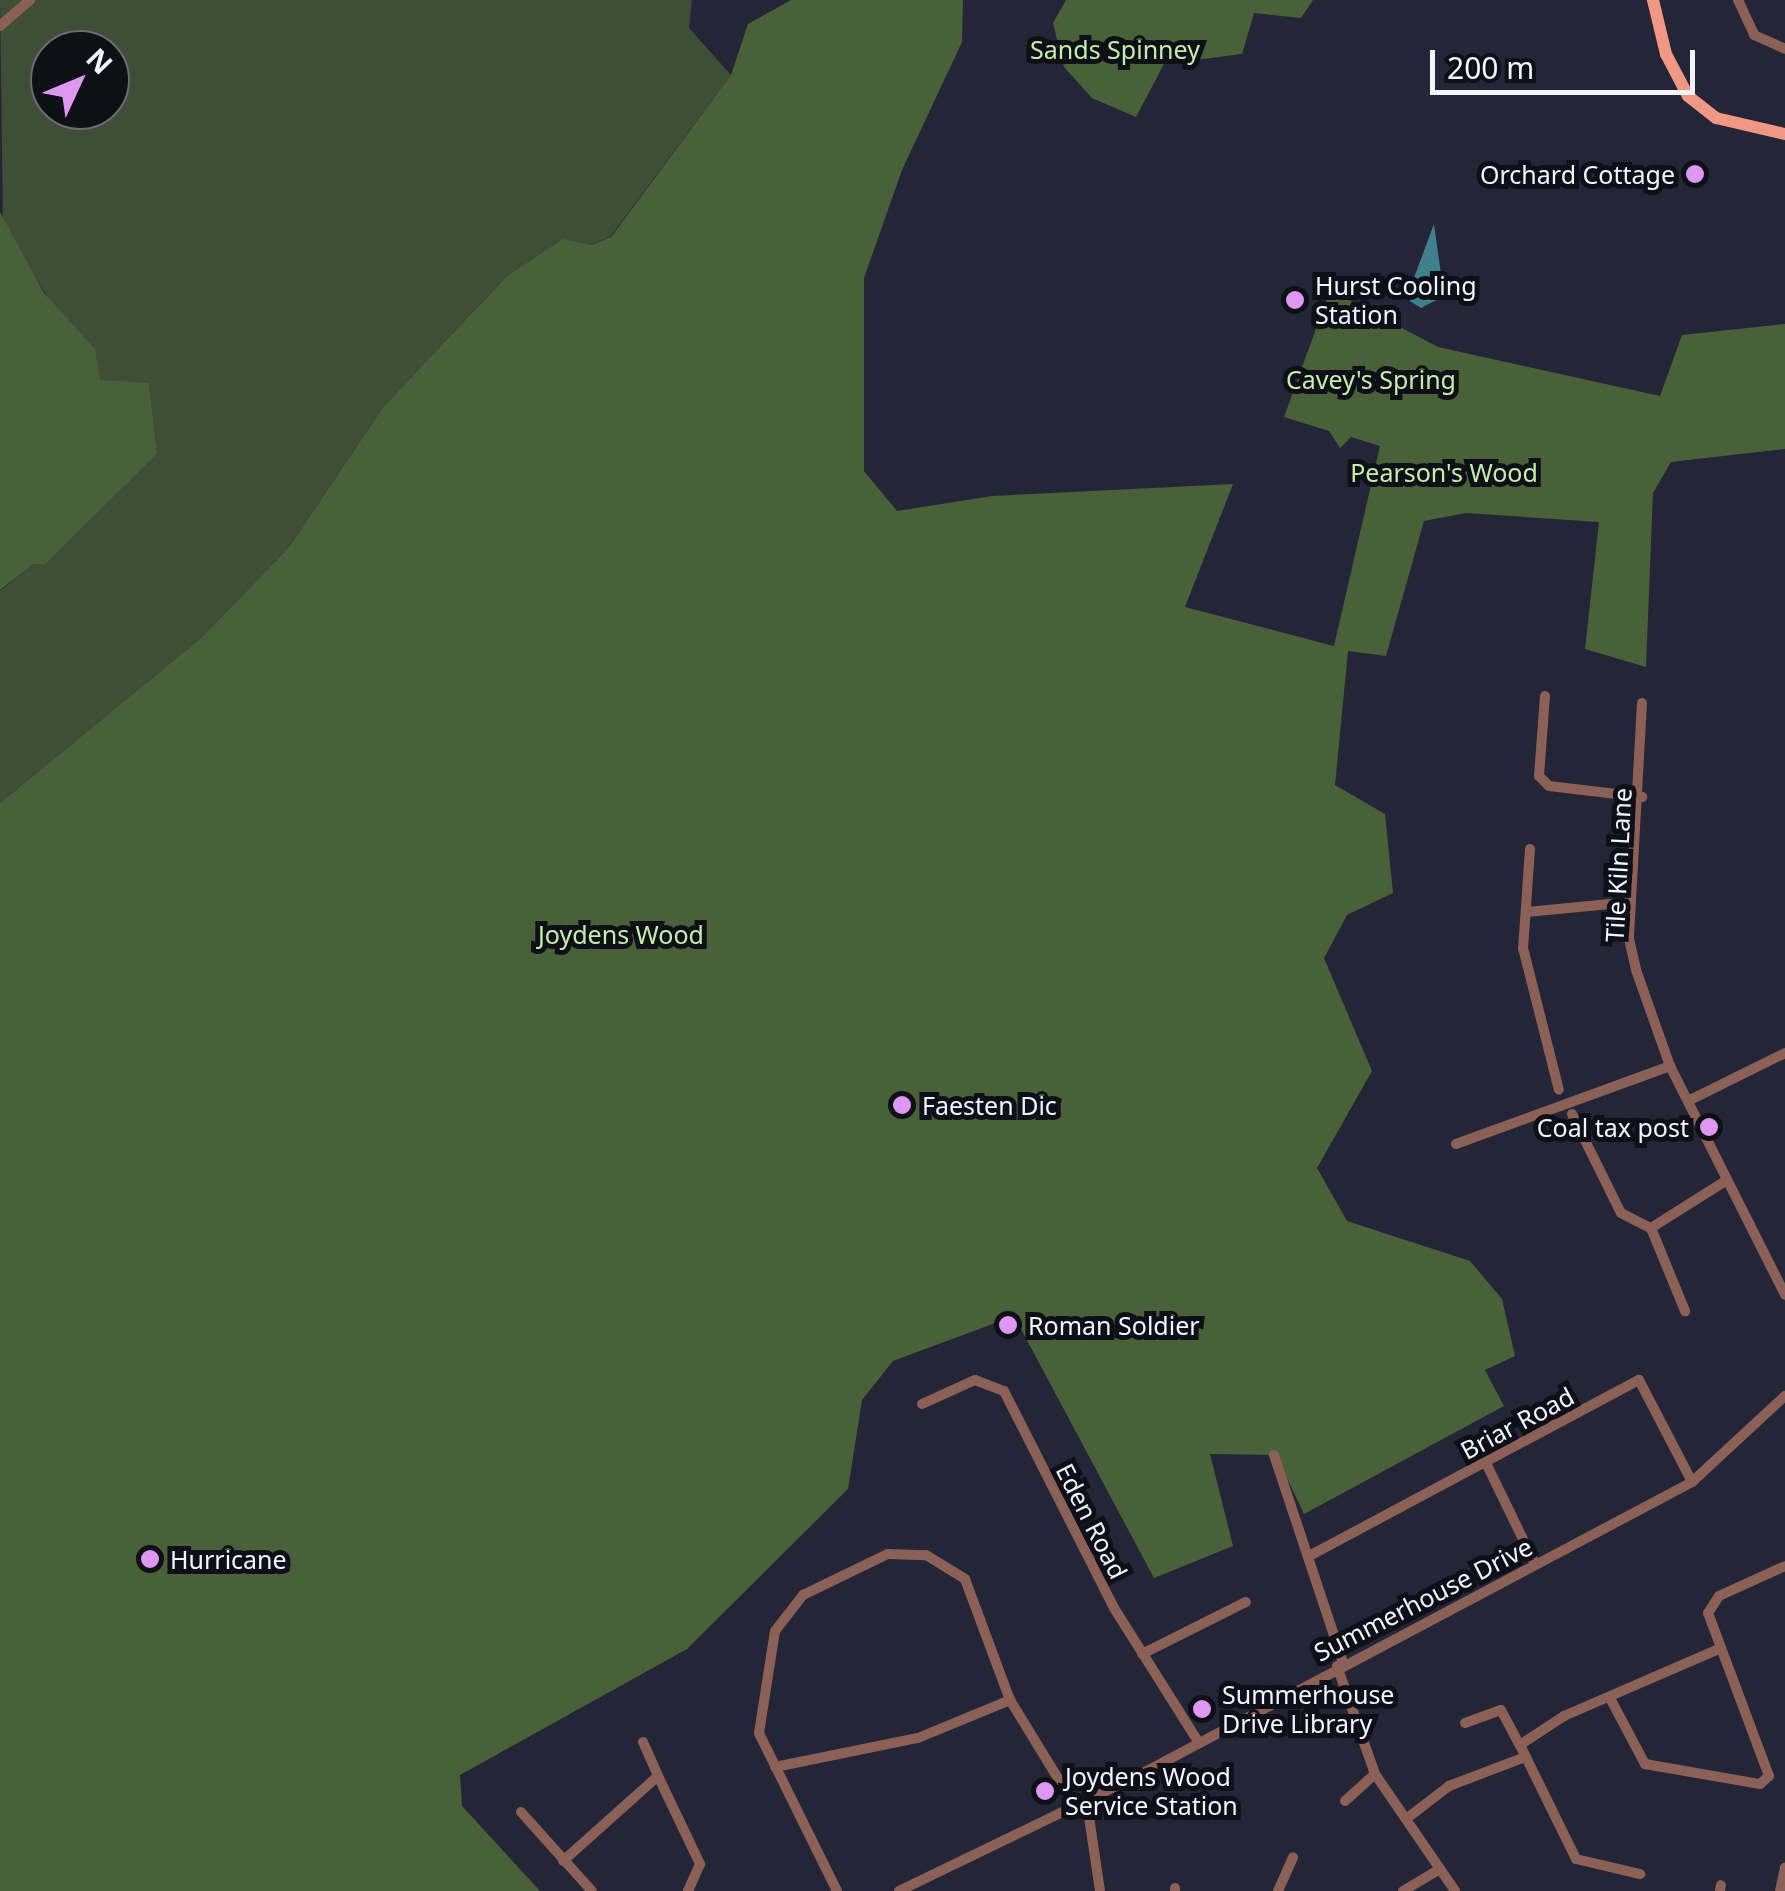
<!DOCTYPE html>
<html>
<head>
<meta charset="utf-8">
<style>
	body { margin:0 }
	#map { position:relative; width:1785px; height:1891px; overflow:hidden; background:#252538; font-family:"Noto Sans",sans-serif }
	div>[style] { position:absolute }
	.green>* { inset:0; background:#3f4e37 }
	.forest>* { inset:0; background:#486139 }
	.water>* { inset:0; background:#40808d }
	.minor>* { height:10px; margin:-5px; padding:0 5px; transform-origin:5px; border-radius:5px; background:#8b6157 }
	.major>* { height:12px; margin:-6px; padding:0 6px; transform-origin:6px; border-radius:6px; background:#ef9984 }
	.dots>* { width:28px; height:28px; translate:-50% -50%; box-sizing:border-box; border:5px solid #0f0f17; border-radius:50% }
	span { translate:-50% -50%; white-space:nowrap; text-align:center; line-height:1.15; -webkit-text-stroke:10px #0f0f17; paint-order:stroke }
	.park-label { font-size:25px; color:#c4eeac }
	.poi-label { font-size:25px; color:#f3f4fe }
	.right { translate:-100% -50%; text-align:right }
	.left { translate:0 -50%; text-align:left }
	.street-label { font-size:25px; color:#f3f4fe }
	.north { position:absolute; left:30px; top:30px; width:100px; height:100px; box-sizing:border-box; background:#0f0f17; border:2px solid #6a6b73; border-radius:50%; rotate:46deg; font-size:28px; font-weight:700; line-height:40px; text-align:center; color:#f3f4fe }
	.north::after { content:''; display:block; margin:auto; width:35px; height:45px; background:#de98f2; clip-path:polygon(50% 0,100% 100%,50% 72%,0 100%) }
	.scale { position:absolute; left:1430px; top:50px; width:265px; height:45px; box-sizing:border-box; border:5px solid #f3f4fe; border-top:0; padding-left:12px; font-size:30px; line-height:35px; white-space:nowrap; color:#f3f4fe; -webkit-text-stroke:8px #0f0f17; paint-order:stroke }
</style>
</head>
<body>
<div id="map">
	<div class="green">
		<i style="clip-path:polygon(evenodd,0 0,692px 0,689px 28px,731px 75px,610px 237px,503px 280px,384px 406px,289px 547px,201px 638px,0 803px,0 591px,34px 564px,45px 565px,157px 454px,149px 384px,98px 380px,3px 224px,0 0,50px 50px,110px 50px,110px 110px,50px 110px,50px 50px)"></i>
	</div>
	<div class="forest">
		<i style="clip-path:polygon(791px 0,963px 0,962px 42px,902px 170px,864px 278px,864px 471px,897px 511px,992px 496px,1233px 484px,1185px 607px,1334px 646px,1380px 446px,1351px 437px,1340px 448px,1329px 431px,1284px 417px,1330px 290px,1438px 347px,1660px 396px,1682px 335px,1785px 324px,1785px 449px,1671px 462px,1653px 493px,1646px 667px,1585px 649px,1599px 522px,1466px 513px,1424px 521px,1386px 656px,1348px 651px,1335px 785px,1385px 814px,1393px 893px,1347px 915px,1324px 958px,1372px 1071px,1317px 1168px,1347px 1221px,1470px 1261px,1502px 1299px,1515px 1356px,1485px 1370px,1504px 1406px,1304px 1514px,1276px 1455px,1210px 1454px,1233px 1546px,1154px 1578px,1014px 1316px,893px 1361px,862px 1400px,848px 1489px,687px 1649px,460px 1775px,462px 1806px,540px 1891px,0 1891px,0 803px,201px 638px,289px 547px,384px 406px,506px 277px,563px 239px,591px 245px,611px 237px,731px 75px,748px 24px)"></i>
		<i style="clip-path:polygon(1066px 0,1313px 0,1301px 18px,1254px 13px,1242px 54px,1164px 64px,1136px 117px,1092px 98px,1064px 67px,1053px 23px)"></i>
		<i style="clip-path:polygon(0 212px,44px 293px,95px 349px,100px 380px,149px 383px,157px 454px,45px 565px,34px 564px,0 590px)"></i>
	</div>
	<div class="water">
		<i style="clip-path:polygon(1434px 224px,1444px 296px,1421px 308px,1410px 301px,1412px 283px)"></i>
	</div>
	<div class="minor">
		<i style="left:1738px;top:0;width:38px;rotate:65deg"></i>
		<i style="left:1754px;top:35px;width:34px;rotate:24deg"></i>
		<i style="left:0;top:26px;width:40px;rotate:-41deg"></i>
		<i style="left:1545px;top:696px;width:80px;rotate:94.3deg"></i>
		<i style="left:1539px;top:776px;width:14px;rotate:45deg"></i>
		<i style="left:1549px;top:786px;width:94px;rotate:6.7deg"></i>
		<i style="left:1642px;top:703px;width:236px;rotate:93.2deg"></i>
		<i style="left:1629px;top:939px;width:32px;rotate:77deg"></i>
		<i style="left:1636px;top:970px;width:102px;rotate:70.5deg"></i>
		<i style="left:1670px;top:1066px;width:256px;rotate:63.3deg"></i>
		<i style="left:1530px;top:849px;width:99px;rotate:94deg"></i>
		<i style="left:1523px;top:948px;width:146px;rotate:75.8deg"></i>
		<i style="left:1527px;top:912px;width:104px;rotate:-5.5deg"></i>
		<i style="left:1690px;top:1100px;width:106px;rotate:-26.3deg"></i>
		<i style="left:1572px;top:1114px;width:110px;rotate:63.7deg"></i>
		<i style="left:1621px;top:1213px;width:34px;rotate:27deg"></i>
		<i style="left:1456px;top:1144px;width:228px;rotate:-20deg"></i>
		<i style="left:1651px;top:1228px;width:90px;rotate:-32.3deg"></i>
		<i style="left:1651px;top:1228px;width:90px;rotate:67.7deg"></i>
		<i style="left:922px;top:1404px;width:58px;rotate:-24.4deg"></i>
		<i style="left:975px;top:1380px;width:31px;rotate:21deg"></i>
		<i style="left:1004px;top:1391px;width:243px;rotate:63.1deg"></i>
		<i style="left:1114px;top:1608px;width:160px;rotate:57.8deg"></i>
		<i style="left:1274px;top:1455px;width:219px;rotate:71.6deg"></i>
		<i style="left:1486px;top:1463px;width:112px;rotate:64.1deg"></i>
		<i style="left:1311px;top:1555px;width:372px;rotate:-28.1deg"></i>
		<i style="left:1639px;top:1380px;width:115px;rotate:62.5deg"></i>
		<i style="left:1142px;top:1654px;width:116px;rotate:-26.6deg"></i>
		<i style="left:1337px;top:1666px;width:114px;rotate:70.6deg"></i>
		<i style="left:1375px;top:1774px;width:142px;rotate:55.6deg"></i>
		<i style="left:1610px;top:1698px;width:75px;rotate:62.1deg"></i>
		<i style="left:1645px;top:1764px;width:117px;rotate:9.9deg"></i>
		<i style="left:1760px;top:1784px;width:12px;rotate:-42deg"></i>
		<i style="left:1769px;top:1776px;width:174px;rotate:-110.5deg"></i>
		<i style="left:1708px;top:1613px;width:20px;rotate:-57deg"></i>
		<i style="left:1719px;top:1596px;width:72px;rotate:-24.4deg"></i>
		<i style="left:1465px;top:1723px;width:38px;rotate:-20deg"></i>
		<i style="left:1501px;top:1710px;width:40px;rotate:62deg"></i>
		<i style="left:1520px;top:1745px;width:53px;rotate:-33.4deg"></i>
		<i style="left:1564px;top:1716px;width:169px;rotate:-23.4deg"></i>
		<i style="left:643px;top:1742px;width:37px;rotate:66deg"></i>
		<i style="left:1520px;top:1745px;width:127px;rotate:63.8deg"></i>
		<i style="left:1576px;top:1859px;width:66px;rotate:13.2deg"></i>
		<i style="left:775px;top:1767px;width:146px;rotate:-11.5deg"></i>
		<i style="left:918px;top:1738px;width:100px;rotate:-22.4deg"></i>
		<i style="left:1010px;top:1700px;width:121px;rotate:58.5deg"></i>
		<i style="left:1086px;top:1797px;width:95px;rotate:81.5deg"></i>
		<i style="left:1345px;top:1801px;width:40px;rotate:-42deg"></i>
		<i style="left:521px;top:1812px;width:106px;rotate:48.1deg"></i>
		<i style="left:1406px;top:1819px;width:54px;rotate:-37.5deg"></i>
		<i style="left:1449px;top:1786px;width:81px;rotate:-20.9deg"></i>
		<i style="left:563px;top:1861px;width:127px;rotate:-41.8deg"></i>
		<i style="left:658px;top:1776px;width:98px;rotate:64.5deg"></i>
		<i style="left:700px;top:1864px;width:30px;rotate:114deg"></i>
		<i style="left:1175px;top:1888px;width:3px;rotate:90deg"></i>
		<i style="left:837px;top:1891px;width:176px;rotate:-116.3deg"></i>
		<i style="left:759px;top:1733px;width:103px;rotate:-81.1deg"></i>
		<i style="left:775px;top:1631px;width:46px;rotate:-52.1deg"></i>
		<i style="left:803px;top:1595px;width:94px;rotate:-25.8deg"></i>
		<i style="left:888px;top:1554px;width:38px;rotate:2deg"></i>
		<i style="left:926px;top:1555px;width:46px;rotate:31.6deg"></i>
		<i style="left:965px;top:1579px;width:129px;rotate:69.6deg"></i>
		<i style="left:899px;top:1891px;width:273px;rotate:-25.8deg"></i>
		<i style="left:1145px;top:1772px;width:619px;rotate:-27.93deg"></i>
		<i style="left:1692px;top:1482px;width:127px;rotate:-42.8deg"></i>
		<i style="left:1278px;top:1891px;width:37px;rotate:-66deg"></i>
		<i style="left:1403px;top:1891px;width:43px;rotate:-30.7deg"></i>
		<i style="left:1720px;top:1891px;width:6px;rotate:-81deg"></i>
		<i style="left:1780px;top:1891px;width:24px;rotate:-78deg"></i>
	</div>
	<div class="major">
		<i style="left:1653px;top:0;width:56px;rotate:76.5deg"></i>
		<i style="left:1666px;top:54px;width:47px;rotate:62.4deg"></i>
		<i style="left:1688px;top:96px;width:36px;rotate:38deg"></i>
		<i style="left:1716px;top:118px;width:71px;rotate:13.1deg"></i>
	</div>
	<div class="dots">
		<i style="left:1695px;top:174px;background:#de98f2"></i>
		<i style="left:1295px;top:300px;background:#de98f2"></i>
		<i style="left:902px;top:1105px;background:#de98f2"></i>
		<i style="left:1709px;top:1127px;background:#de98f2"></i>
		<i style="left:1008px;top:1325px;background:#de98f2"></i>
		<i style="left:150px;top:1559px;background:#de98f2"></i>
		<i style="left:1202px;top:1709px;background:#de98f2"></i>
		<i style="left:1045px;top:1791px;background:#de98f2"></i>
	</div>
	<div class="park-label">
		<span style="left:1115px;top:49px">Sands Spinney</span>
		<span style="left:1371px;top:379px">Cavey's Spring</span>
		<span style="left:1444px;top:472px">Pearson's Wood</span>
		<span style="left:621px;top:934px">Joydens Wood</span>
	</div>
	<div class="poi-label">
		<span class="right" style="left:1675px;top:174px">Orchard Cottage</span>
		<span class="left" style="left:1315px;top:300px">Hurst Cooling<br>Station</span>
		<span class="left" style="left:922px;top:1105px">Faesten Dic</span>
		<span class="right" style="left:1689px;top:1127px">Coal tax post</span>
		<span class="left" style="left:1028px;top:1325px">Roman Soldier</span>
		<span class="left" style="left:170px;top:1559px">Hurricane</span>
		<span class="left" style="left:1222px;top:1709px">Summerhouse<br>Drive Library</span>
		<span class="left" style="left:1065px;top:1791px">Joydens Wood<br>Service Station</span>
	</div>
	<div class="street-label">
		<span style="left:1618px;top:865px;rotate:-87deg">Tile Kiln Lane</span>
		<span style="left:1517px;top:1423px;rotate:-28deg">Briar Road</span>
		<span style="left:1092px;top:1521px;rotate:63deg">Eden Road</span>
		<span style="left:1423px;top:1599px;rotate:-27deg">Summerhouse Drive</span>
	</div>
	<div class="north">N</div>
	<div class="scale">200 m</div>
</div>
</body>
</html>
